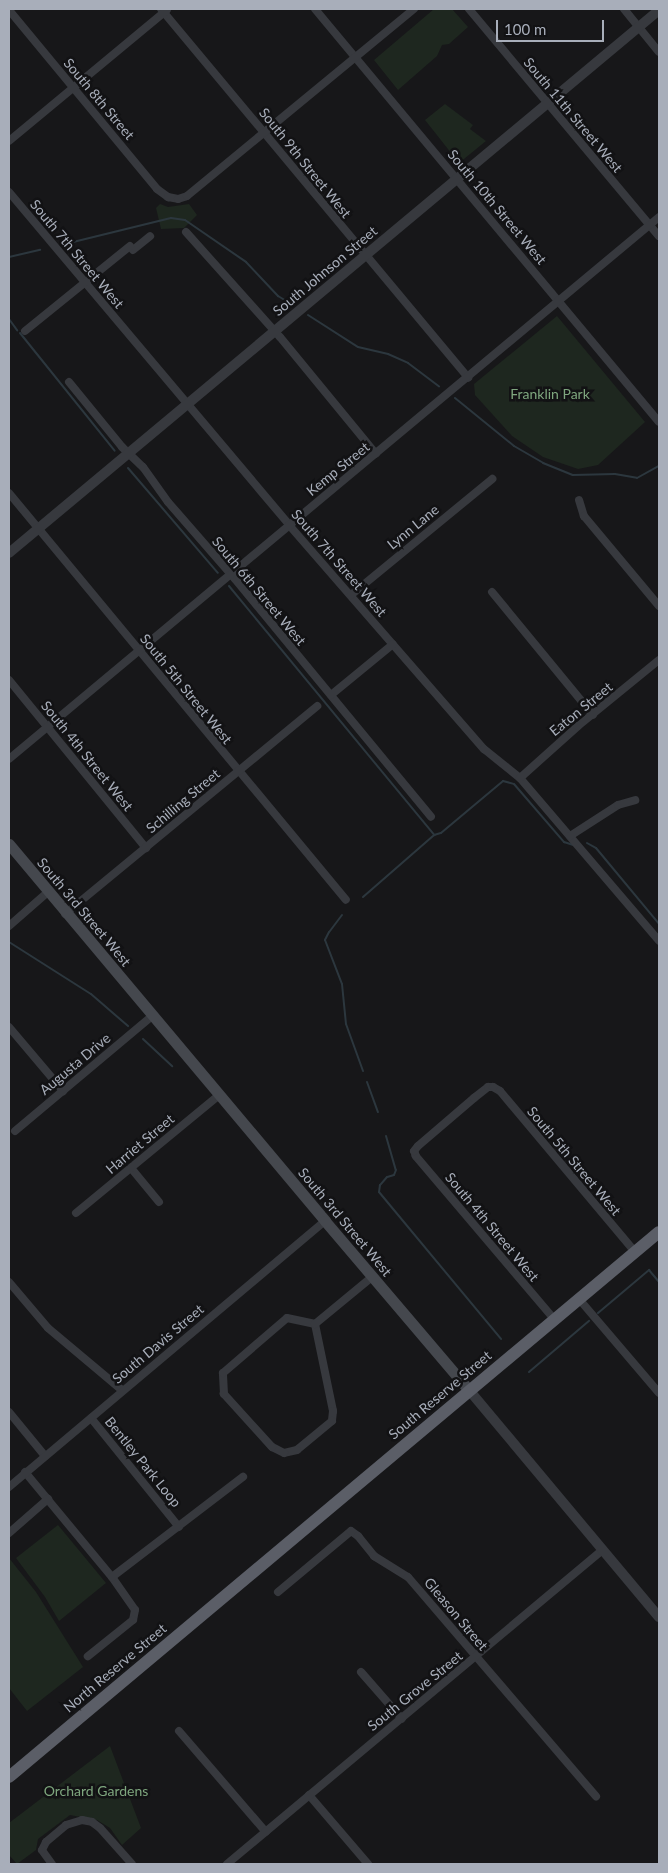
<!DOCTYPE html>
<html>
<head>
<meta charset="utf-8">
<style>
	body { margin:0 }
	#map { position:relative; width:668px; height:1873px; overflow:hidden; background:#171719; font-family:Lato,sans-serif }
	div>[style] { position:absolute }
	.green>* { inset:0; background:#1e271f }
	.stream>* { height:2px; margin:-1px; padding:0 1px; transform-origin:1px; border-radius:1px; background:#2c373e }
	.minor>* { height:8px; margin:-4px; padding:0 4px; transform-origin:4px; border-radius:4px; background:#37393e }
	.tertiary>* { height:10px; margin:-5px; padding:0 5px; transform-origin:5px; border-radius:5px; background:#37393e }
	.secondary>* { height:11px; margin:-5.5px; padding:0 5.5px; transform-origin:5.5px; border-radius:5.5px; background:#45484e }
	.trunk>* { height:12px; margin:-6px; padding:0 6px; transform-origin:6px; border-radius:6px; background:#5b5e67 }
	span { translate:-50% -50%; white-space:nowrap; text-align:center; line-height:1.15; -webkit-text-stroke:5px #121214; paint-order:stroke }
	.street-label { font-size:14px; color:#a8aeba }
	.park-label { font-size:14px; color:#7ea67e }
	.frame { position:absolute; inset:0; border:10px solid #a8aeba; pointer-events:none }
	.scale { position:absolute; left:496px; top:20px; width:108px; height:22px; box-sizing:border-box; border:2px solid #a8aeba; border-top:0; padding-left:6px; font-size:15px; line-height:18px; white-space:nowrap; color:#a8aeba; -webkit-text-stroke:4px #121214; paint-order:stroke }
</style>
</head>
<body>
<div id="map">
	<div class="green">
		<i style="clip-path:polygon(434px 9px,452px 9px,468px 27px,449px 44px,442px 45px,437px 56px,398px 90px,374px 60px)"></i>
		<i style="clip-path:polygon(445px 104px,473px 125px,470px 129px,486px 141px,459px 163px,425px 120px)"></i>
		<i style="clip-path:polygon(160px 204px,168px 207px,189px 204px,197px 215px,184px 228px,161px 229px,156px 208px)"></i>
		<i style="clip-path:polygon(557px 316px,645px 422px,598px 465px,578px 469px,543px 457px,512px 436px,475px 395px,474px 384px)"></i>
		<i style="clip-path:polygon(58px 1525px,106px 1583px,59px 1621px,45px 1597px,16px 1558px)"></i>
		<i style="clip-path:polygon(9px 1558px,36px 1592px,83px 1667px,27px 1711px,9px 1688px)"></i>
		<i style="clip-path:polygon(110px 1746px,141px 1828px,122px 1845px,110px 1828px,97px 1820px,70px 1815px,38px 1839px,36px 1850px,17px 1864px,9px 1855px,9px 1823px)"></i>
	</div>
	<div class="stream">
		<i style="left:65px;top:244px;width:109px;rotate:-13.8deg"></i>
		<i style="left:171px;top:218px;width:14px;rotate:8deg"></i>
		<i style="left:185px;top:220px;width:74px;rotate:34.5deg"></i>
		<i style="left:246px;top:262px;width:47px;rotate:46.7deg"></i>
		<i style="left:278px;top:296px;width:17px;rotate:31deg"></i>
		<i style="left:9px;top:257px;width:32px;rotate:-13deg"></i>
		<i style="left:308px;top:315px;width:59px;rotate:32.6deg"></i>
		<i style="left:358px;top:347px;width:31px;rotate:13deg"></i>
		<i style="left:388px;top:354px;width:22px;rotate:24deg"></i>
		<i style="left:408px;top:363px;width:39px;rotate:37deg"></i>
		<i style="left:9px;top:319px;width:14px;rotate:54deg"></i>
		<i style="left:20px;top:333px;width:151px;rotate:51.2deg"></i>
		<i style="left:455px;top:398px;width:76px;rotate:39.1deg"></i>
		<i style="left:514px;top:446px;width:34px;rotate:30deg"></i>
		<i style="left:543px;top:463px;width:32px;rotate:22deg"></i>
		<i style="left:573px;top:475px;width:42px;rotate:-1.4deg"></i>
		<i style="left:615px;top:474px;width:22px;rotate:10deg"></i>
		<i style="left:637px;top:478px;width:25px;rotate:-29deg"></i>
		<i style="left:128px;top:468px;width:138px;rotate:49.4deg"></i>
		<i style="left:229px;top:586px;width:323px;rotate:50.5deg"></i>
		<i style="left:434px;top:835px;width:7px;rotate:-16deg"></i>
		<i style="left:441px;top:833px;width:81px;rotate:-40deg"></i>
		<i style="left:503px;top:781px;width:11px;rotate:15deg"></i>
		<i style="left:514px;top:784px;width:77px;rotate:49.2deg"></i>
		<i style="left:564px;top:842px;width:9px;rotate:18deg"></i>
		<i style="left:587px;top:843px;width:10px;rotate:29deg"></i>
		<i style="left:596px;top:848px;width:99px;rotate:50.3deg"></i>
		<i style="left:363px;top:897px;width:94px;rotate:-41.1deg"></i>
		<i style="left:342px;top:915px;width:21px;rotate:127deg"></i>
		<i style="left:329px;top:932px;width:9px;rotate:117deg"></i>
		<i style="left:325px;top:940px;width:47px;rotate:68.9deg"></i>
		<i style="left:342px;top:984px;width:40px;rotate:84.3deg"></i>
		<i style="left:346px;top:1024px;width:50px;rotate:70.1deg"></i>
		<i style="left:9px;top:942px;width:97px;rotate:32.4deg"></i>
		<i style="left:91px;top:994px;width:49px;rotate:40.9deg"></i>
		<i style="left:143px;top:1039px;width:40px;rotate:43deg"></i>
		<i style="left:367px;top:1082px;width:32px;rotate:70deg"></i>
		<i style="left:386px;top:1136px;width:35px;rotate:74deg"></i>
		<i style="left:396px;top:1170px;width:5px;rotate:112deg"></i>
		<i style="left:394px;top:1175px;width:7px;rotate:164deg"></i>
		<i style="left:387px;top:1177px;width:11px;rotate:131deg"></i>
		<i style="left:380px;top:1185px;width:7px;rotate:98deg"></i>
		<i style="left:379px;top:1192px;width:191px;rotate:50.3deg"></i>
		<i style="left:598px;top:1313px;width:67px;rotate:-40.1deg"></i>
		<i style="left:649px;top:1270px;width:16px;rotate:50deg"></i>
		<i style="left:529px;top:1372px;width:79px;rotate:-40.4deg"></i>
	</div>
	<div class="minor">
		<i style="left:161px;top:9px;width:480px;rotate:50.2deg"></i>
		<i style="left:315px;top:9px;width:537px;rotate:50.21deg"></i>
		<i style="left:469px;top:9px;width:296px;rotate:50.1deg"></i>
		<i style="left:624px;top:9px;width:55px;rotate:50.9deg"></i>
		<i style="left:9px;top:10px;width:232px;rotate:50.4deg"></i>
		<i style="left:157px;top:189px;width:14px;rotate:36deg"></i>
		<i style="left:168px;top:197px;width:10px;rotate:11deg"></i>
		<i style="left:178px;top:199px;width:9px;rotate:-18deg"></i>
		<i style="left:187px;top:196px;width:294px;rotate:-39.5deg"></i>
		<i style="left:9px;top:141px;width:205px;rotate:-39.7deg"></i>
		<i style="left:9px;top:192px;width:435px;rotate:49.9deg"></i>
		<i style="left:289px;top:525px;width:297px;rotate:49deg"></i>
		<i style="left:484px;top:749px;width:46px;rotate:38.9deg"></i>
		<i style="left:520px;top:778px;width:214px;rotate:49.5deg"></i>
		<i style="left:186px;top:232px;width:141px;rotate:48.2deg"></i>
		<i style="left:280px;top:337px;width:151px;rotate:50.6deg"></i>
		<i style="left:133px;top:250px;width:22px;rotate:-39deg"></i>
		<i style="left:25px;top:331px;width:135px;rotate:-39deg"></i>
		<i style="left:69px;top:382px;width:84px;rotate:50.8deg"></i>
		<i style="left:122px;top:447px;width:29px;rotate:44deg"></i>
		<i style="left:143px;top:467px;width:43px;rotate:54.5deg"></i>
		<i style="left:168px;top:502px;width:102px;rotate:49deg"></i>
		<i style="left:235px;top:579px;width:308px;rotate:50.5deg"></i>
		<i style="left:9px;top:493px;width:528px;rotate:50.37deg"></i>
		<i style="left:579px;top:500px;width:17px;rotate:73deg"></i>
		<i style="left:584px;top:516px;width:117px;rotate:50.2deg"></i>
		<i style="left:492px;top:592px;width:159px;rotate:50.6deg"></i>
		<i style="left:351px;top:595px;width:183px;rotate:-39.4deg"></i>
		<i style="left:9px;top:680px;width:217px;rotate:50.8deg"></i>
		<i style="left:331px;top:695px;width:80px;rotate:-39.4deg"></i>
		<i style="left:9px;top:759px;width:846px;rotate:-39.82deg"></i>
		<i style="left:520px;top:778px;width:78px;rotate:-41.9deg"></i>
		<i style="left:578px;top:726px;width:104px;rotate:-39.2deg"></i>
		<i style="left:570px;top:836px;width:57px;rotate:-32.9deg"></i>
		<i style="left:618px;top:805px;width:18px;rotate:-16deg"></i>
		<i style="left:65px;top:914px;width:327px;rotate:-39.5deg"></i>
		<i style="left:9px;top:926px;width:52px;rotate:-41.1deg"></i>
		<i style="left:9px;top:1027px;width:84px;rotate:49.8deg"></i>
		<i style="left:15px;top:1131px;width:179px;rotate:-40deg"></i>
		<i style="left:131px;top:1168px;width:44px;rotate:50.5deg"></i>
		<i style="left:76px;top:1213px;width:185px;rotate:-39.5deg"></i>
		<i style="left:9px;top:1282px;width:60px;rotate:49.7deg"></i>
		<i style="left:48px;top:1328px;width:97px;rotate:40deg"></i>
		<i style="left:579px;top:1299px;width:123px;rotate:49.6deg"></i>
		<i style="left:287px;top:1318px;width:29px;rotate:12deg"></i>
		<i style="left:315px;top:1324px;width:89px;rotate:78.3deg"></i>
		<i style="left:333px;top:1411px;width:10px;rotate:96deg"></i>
		<i style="left:332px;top:1421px;width:45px;rotate:140.4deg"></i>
		<i style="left:297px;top:1450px;width:13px;rotate:167deg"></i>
		<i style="left:284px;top:1453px;width:13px;rotate:-153deg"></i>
		<i style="left:272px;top:1447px;width:72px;rotate:-132.2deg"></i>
		<i style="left:224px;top:1394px;width:21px;rotate:-93deg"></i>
		<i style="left:223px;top:1373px;width:84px;rotate:-40.7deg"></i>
		<i style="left:554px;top:1319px;width:214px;rotate:-130.3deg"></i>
		<i style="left:416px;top:1156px;width:5px;rotate:-112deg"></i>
		<i style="left:414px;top:1151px;width:6px;rotate:-51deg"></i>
		<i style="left:418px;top:1146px;width:74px;rotate:-40.6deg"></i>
		<i style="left:474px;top:1098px;width:18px;rotate:-38deg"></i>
		<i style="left:488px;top:1087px;width:5px"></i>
		<i style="left:493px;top:1087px;width:8px;rotate:30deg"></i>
		<i style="left:500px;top:1091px;width:210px;rotate:50deg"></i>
		<i style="left:315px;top:1324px;width:74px;rotate:-39.5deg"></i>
		<i style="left:9px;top:1412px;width:57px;rotate:50.7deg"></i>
		<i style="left:91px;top:1418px;width:140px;rotate:51.1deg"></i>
		<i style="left:25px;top:1472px;width:136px;rotate:50.4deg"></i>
		<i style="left:112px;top:1577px;width:40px;rotate:55.1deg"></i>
		<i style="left:135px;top:1610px;width:10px;rotate:101deg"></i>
		<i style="left:133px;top:1620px;width:58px;rotate:141.3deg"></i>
		<i style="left:9px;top:1487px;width:413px;rotate:-40.1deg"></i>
		<i style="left:9px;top:1533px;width:52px;rotate:-41.1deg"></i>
		<i style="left:112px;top:1577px;width:165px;rotate:-37.4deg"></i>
		<i style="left:278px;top:1592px;width:95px;rotate:-39.9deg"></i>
		<i style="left:351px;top:1531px;width:9px;rotate:36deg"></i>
		<i style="left:358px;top:1536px;width:26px;rotate:51deg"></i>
		<i style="left:374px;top:1556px;width:40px;rotate:32deg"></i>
		<i style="left:408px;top:1577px;width:289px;rotate:49.4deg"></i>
		<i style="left:361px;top:1672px;width:62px;rotate:48.9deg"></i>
		<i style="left:179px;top:1731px;width:133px;rotate:49.3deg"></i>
		<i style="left:309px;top:1795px;width:91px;rotate:49.5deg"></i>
		<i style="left:52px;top:1864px;width:17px;rotate:-126deg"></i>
		<i style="left:42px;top:1850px;width:9px;rotate:-63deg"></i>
		<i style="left:46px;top:1842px;width:26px;rotate:-40deg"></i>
		<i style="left:66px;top:1825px;width:17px;rotate:-17deg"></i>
		<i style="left:82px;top:1820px;width:10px;rotate:11deg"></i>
		<i style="left:92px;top:1822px;width:10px;rotate:37deg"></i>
		<i style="left:100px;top:1828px;width:48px;rotate:48.4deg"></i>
		<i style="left:227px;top:1864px;width:490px;rotate:-39.9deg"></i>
	</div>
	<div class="tertiary">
		<i style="left:9px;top:553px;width:847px;rotate:-39.87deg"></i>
		<i style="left:469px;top:1390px;width:296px;rotate:50.1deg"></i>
	</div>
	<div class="secondary">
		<i style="left:9px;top:844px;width:492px;rotate:50deg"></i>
		<i style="left:325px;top:1221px;width:222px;rotate:49.6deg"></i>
	</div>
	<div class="trunk">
		<i style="left:9px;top:1777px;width:848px;rotate:-39.98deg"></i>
	</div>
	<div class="street-label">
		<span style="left:99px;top:99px;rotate:50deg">South 8th Street</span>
		<span style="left:573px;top:115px;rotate:50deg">South 11th Street West</span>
		<span style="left:305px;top:163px;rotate:51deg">South 9th Street West</span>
		<span style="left:497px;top:207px;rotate:50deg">South 10th Street West</span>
		<span style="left:77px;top:254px;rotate:50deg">South 7th Street West</span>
		<span style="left:325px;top:271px;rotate:-40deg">South Johnson Street</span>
		<span style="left:338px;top:469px;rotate:-39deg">Kemp Street</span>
		<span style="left:413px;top:527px;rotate:-39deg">Lynn Lane</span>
		<span style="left:339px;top:563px;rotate:49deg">South 7th Street West</span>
		<span style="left:259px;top:591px;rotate:50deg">South 6th Street West</span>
		<span style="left:186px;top:689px;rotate:51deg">South 5th Street West</span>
		<span style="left:581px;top:709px;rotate:-39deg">Eaton Street</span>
		<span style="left:87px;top:756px;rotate:51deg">South 4th Street West</span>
		<span style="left:183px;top:801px;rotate:-40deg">Schilling Street</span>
		<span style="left:84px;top:912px;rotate:50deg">South 3rd Street West</span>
		<span style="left:75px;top:1064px;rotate:-40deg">Augusta Drive</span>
		<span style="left:140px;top:1144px;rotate:-40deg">Harriet Street</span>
		<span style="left:574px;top:1161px;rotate:50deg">South 5th Street West</span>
		<span style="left:345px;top:1222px;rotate:50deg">South 3rd Street West</span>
		<span style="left:492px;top:1227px;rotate:50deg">South 4th Street West</span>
		<span style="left:158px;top:1344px;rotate:-40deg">South Davis Street</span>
		<span style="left:440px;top:1395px;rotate:-40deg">South Reserve Street</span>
		<span style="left:143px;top:1462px;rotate:51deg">Bentley Park Loop</span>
		<span style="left:456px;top:1614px;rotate:50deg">Gleason Street</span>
		<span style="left:115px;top:1668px;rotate:-40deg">North Reserve Street</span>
		<span style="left:415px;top:1691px;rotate:-39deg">South Grove Street</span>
	</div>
	<div class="park-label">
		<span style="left:550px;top:394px">Franklin Park</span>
		<span style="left:96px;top:1791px">Orchard Gardens</span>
	</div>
	<div class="frame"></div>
	<div class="scale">100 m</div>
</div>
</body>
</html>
